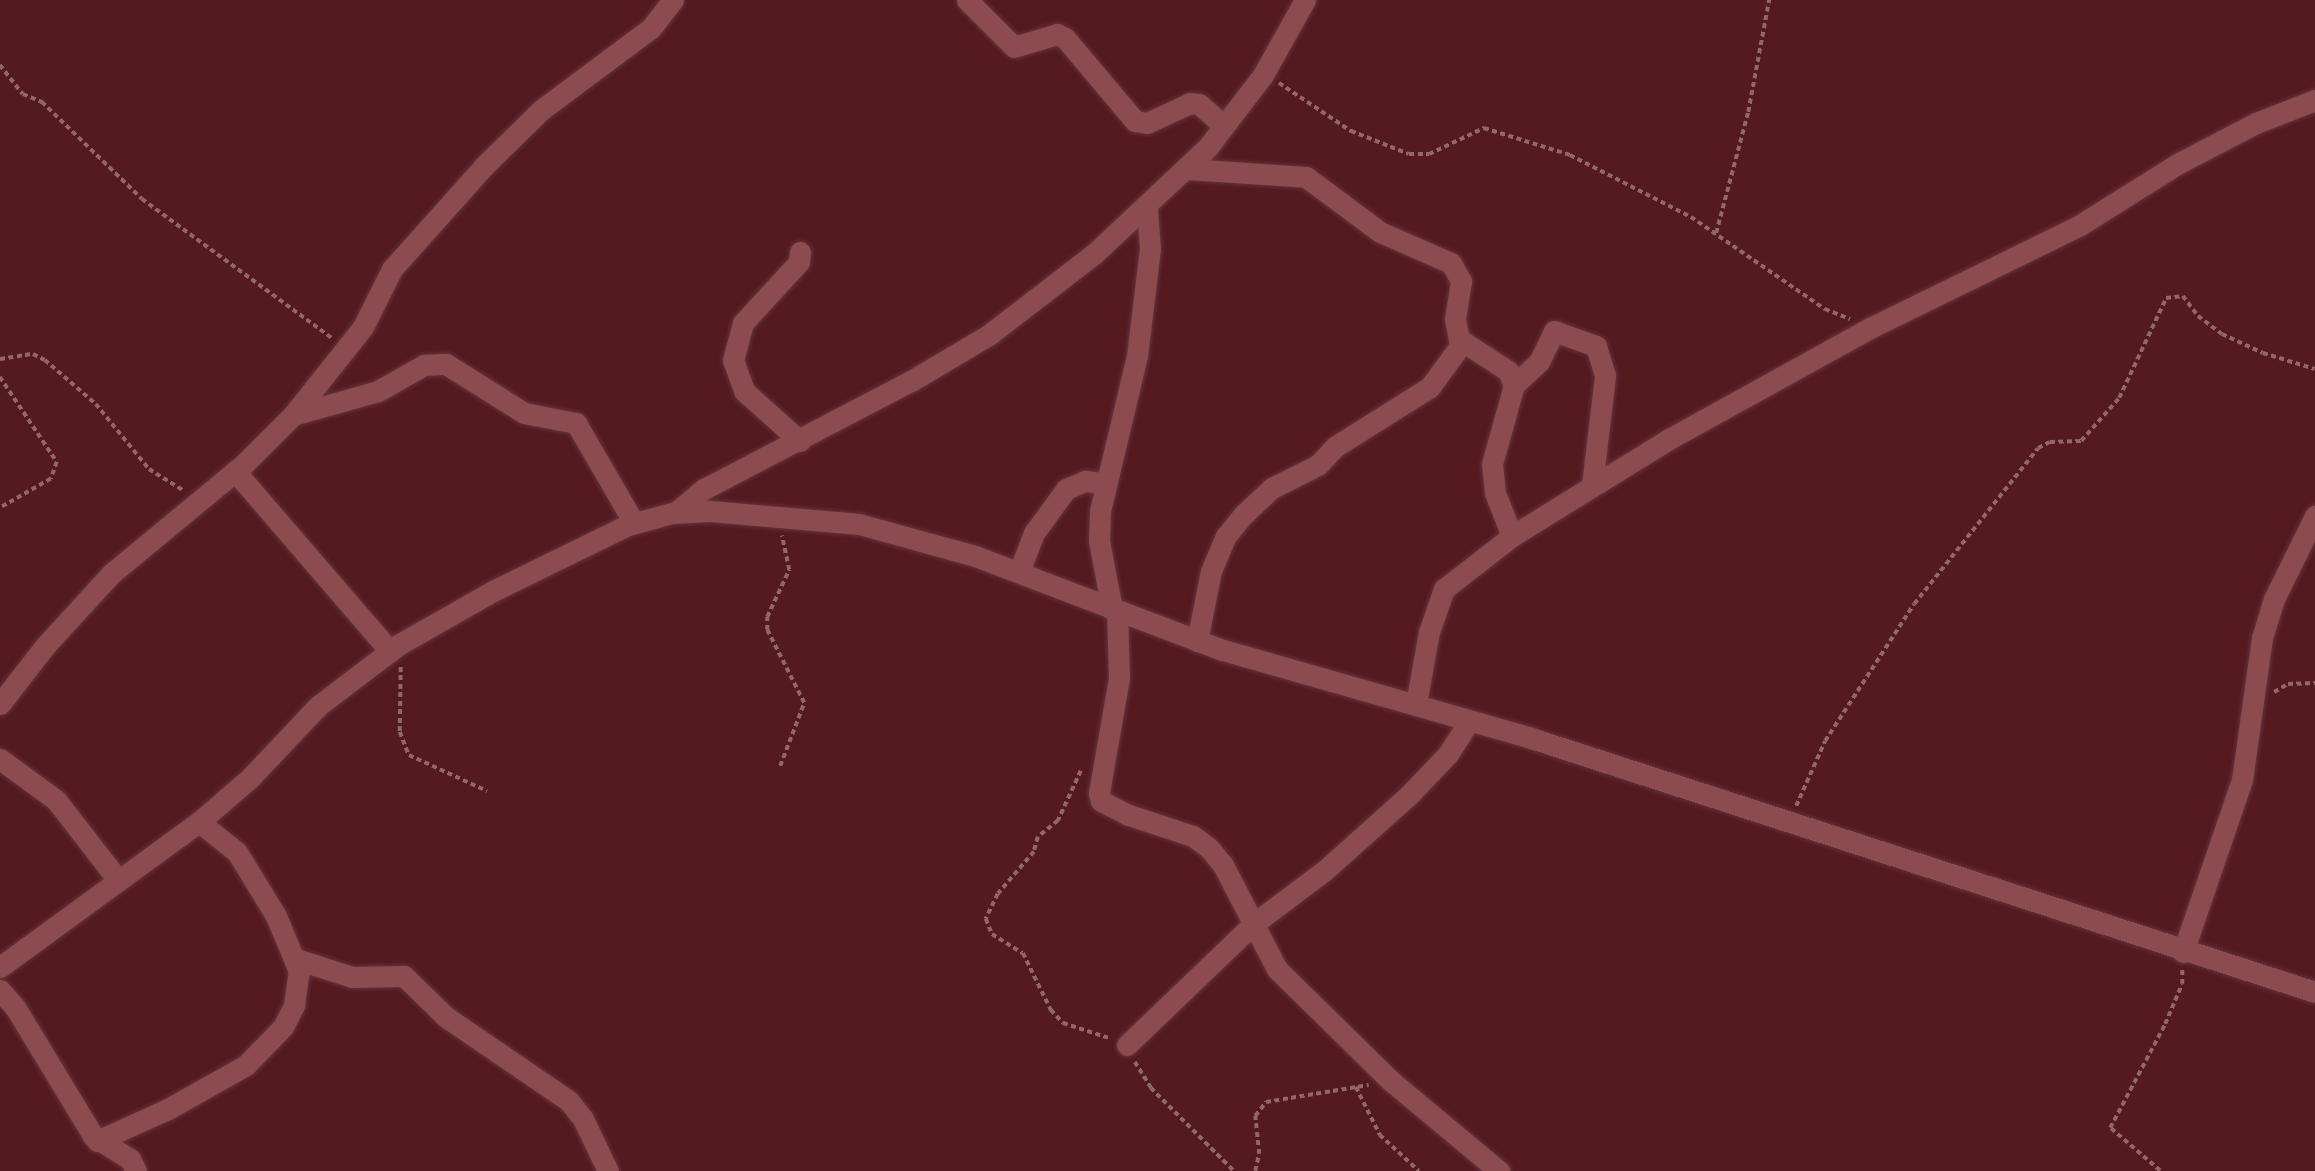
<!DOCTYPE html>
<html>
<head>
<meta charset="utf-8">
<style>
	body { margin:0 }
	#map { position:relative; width:2315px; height:1171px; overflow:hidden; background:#551920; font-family:"Crimson Pro",serif }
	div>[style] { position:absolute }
	.path>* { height:3.5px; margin-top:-1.75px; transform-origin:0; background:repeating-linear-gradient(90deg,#90676b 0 5px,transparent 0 8.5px) }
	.roads { filter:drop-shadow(0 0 2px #62353c) drop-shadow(0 0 2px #62353c) }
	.minor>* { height:21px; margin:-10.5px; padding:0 10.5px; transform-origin:10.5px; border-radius:10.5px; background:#8c4b4e }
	span { translate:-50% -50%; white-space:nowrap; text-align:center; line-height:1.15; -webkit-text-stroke:7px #551920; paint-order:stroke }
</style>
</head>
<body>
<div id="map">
	<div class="path">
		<i style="left:0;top:65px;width:37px;rotate:52deg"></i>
		<i style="left:23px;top:94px;width:21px;rotate:23deg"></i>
		<i style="left:42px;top:102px;width:139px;rotate:44.1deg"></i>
		<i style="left:142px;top:199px;width:235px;rotate:36.2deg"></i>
		<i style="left:1279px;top:83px;width:87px;rotate:33.7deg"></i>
		<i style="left:1351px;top:131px;width:62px;rotate:21.6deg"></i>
		<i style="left:1409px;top:154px;width:20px"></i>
		<i style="left:1429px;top:154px;width:61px;rotate:-25.3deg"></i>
		<i style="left:1484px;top:128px;width:90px;rotate:17.4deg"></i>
		<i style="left:1570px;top:155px;width:136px;rotate:27.1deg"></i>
		<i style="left:1691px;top:217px;width:163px;rotate:34.5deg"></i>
		<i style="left:1825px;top:309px;width:27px;rotate:22deg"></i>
		<i style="left:1716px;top:233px;width:125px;rotate:-75.2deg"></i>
		<i style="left:1748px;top:112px;width:114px;rotate:-79.4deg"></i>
		<i style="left:0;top:359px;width:33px;rotate:-9deg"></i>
		<i style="left:33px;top:354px;width:13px;rotate:27deg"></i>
		<i style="left:45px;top:360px;width:67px;rotate:40.8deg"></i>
		<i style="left:96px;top:404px;width:84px;rotate:50.8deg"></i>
		<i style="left:149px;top:469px;width:40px;rotate:32deg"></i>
		<i style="left:0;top:377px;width:102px;rotate:56.2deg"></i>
		<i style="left:57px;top:462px;width:18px;rotate:109deg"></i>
		<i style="left:51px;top:479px;width:59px;rotate:150.4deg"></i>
		<i style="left:401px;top:667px;width:65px;rotate:90.9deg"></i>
		<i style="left:400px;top:732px;width:25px;rotate:69deg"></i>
		<i style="left:409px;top:755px;width:86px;rotate:24.8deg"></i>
		<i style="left:2274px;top:692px;width:16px;rotate:-30deg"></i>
		<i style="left:2288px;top:684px;width:27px;rotate:-2deg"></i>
		<i style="left:780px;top:766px;width:67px;rotate:-69.1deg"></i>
		<i style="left:804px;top:703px;width:82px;rotate:-116.9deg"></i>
		<i style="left:767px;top:630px;width:13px;rotate:-90deg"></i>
		<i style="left:767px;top:617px;width:52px;rotate:-64.9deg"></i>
		<i style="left:789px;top:570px;width:35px;rotate:-102deg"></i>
		<i style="left:1081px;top:771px;width:55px;rotate:114.7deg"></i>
		<i style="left:1058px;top:821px;width:26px;rotate:141deg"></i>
		<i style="left:1038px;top:837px;width:16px;rotate:105deg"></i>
		<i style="left:1034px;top:852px;width:55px;rotate:130.6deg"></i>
		<i style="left:998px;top:894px;width:28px;rotate:116deg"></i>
		<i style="left:986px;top:919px;width:16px;rotate:68deg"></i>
		<i style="left:992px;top:934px;width:36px;rotate:32deg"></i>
		<i style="left:1023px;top:953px;width:64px;rotate:63.8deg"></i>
		<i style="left:1051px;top:1010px;width:18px;rotate:47deg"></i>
		<i style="left:1063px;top:1023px;width:48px;rotate:18.1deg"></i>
		<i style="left:1796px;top:806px;width:71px;rotate:-66deg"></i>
		<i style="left:1825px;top:741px;width:163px;rotate:-57deg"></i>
		<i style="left:1914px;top:604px;width:199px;rotate:-51.5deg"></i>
		<i style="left:2038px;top:448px;width:13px;rotate:-27deg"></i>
		<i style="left:2050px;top:442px;width:31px;rotate:-2deg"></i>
		<i style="left:2081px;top:441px;width:57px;rotate:-48.5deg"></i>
		<i style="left:2119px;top:398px;width:110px;rotate:-64.8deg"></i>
		<i style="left:2166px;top:298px;width:17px;rotate:-7deg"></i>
		<i style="left:2183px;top:296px;width:25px;rotate:53deg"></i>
		<i style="left:2198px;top:316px;width:30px;rotate:37deg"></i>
		<i style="left:2222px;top:334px;width:45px;rotate:24.9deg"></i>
		<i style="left:2263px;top:353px;width:54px;rotate:17.1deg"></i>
		<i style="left:1135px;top:1062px;width:31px;rotate:58deg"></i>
		<i style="left:1151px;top:1088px;width:117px;rotate:45deg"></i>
		<i style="left:1356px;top:1087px;width:54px;rotate:63.4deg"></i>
		<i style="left:1380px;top:1135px;width:53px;rotate:42.7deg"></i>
		<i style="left:1255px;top:1171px;width:17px;rotate:-77deg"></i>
		<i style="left:1259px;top:1154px;width:38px;rotate:-96deg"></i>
		<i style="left:1255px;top:1116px;width:18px;rotate:-52deg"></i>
		<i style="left:1266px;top:1102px;width:104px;rotate:-9.4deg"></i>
		<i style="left:2160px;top:1171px;width:66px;rotate:-139.3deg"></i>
		<i style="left:2110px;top:1128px;width:118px;rotate:-62.1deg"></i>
		<i style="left:2165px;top:1024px;width:43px;rotate:-67deg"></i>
		<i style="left:2182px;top:984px;width:14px;rotate:-90deg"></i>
	</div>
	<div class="roads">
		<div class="minor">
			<i style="left:967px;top:0;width:66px;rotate:45deg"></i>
			<i style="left:1014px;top:47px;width:45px;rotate:-16.8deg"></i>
			<i style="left:1057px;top:34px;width:9px;rotate:27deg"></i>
			<i style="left:1065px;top:38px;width:109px;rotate:49.9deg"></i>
			<i style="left:1135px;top:121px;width:12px;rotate:9deg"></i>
			<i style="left:1147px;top:123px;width:47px;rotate:-24.9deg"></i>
			<i style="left:1190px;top:103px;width:9px;rotate:6deg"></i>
			<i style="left:1199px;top:104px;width:33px;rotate:41deg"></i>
			<i style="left:1187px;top:169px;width:119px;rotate:3.8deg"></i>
			<i style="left:1306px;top:177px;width:92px;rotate:36.6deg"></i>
			<i style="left:1380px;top:232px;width:77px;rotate:23.6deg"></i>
			<i style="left:1451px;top:263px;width:21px;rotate:61deg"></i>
			<i style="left:1461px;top:281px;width:38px;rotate:99deg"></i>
			<i style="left:1455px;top:319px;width:20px;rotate:79deg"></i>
			<i style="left:1459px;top:339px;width:59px;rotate:33.1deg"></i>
			<i style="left:1508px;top:371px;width:15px;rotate:67deg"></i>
			<i style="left:1514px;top:385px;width:82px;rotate:105.6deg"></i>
			<i style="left:1492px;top:464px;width:29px;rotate:84deg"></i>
			<i style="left:1495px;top:493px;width:46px;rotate:68.4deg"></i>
			<i style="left:800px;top:252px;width:10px;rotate:96deg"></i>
			<i style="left:799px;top:262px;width:83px;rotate:132.6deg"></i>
			<i style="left:743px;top:323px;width:38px;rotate:105deg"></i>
			<i style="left:733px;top:360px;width:33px;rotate:70deg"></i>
			<i style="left:744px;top:391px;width:75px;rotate:41.8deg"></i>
			<i style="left:1514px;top:385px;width:34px;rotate:-43deg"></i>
			<i style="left:1539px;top:362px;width:34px;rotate:-64deg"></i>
			<i style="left:1554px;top:331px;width:45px;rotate:19.7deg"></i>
			<i style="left:1596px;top:346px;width:31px;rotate:73deg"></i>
			<i style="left:1605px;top:376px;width:110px;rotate:96.8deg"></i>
			<i style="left:293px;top:415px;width:88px;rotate:-15.8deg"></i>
			<i style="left:378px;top:391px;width:53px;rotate:-29.5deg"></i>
			<i style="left:424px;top:365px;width:22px;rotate:-3deg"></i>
			<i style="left:446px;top:364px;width:92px;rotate:32.1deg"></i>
			<i style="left:524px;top:413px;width:53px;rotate:10.9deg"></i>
			<i style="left:576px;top:423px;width:116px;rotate:59.9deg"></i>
			<i style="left:235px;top:471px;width:238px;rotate:49.3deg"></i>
			<i style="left:675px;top:513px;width:38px;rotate:-40deg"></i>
			<i style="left:704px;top:489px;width:233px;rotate:-27.6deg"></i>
			<i style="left:911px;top:381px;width:92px;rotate:-30.7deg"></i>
			<i style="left:990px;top:334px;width:131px;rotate:-37.6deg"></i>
			<i style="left:1094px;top:254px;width:156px;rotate:-43.2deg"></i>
			<i style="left:1208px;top:147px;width:91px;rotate:-52.6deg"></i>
			<i style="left:1263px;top:75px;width:86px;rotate:-60.8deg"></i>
			<i style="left:1019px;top:572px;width:42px;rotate:-69deg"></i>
			<i style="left:1034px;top:533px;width:54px;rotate:-54deg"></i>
			<i style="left:1066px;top:489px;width:21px;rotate:-23deg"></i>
			<i style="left:1085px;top:481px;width:20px;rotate:6deg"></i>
			<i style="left:1112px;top:609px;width:69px;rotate:-100.8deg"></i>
			<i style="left:1099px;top:541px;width:30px;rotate:-88deg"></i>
			<i style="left:1100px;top:511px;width:159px;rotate:-76.6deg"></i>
			<i style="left:1137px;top:356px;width:108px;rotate:-83.1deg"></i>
			<i style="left:1150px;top:249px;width:40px;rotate:-94.3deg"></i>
			<i style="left:1117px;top:611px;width:67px;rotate:88.3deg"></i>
			<i style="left:1119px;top:678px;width:117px;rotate:99.9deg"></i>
			<i style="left:1099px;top:793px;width:8px;rotate:76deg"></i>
			<i style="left:1101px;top:801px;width:31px;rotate:27deg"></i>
			<i style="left:1129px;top:815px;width:67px;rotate:18.2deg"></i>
			<i style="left:1193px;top:836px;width:21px;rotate:37deg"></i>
			<i style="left:1210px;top:849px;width:21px;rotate:51deg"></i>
			<i style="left:1223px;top:865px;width:117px;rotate:62.6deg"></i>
			<i style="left:1277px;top:969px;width:160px;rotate:44.5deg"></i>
			<i style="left:1391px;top:1081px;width:141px;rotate:39.8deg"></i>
			<i style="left:1197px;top:641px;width:71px;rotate:-78.7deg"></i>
			<i style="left:1211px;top:571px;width:38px;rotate:-67deg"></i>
			<i style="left:1226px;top:536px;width:28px;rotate:-51deg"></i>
			<i style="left:1244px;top:514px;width:38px;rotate:-43deg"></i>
			<i style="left:1272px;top:488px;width:51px;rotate:-26.6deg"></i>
			<i style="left:1318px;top:465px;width:26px;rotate:-47deg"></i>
			<i style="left:1336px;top:446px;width:111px;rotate:-32.1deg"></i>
			<i style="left:1430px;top:387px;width:54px;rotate:-54deg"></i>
			<i style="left:0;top:704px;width:73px;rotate:-52.2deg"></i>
			<i style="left:45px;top:646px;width:98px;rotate:-47.5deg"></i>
			<i style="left:111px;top:574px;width:173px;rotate:-39.6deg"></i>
			<i style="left:244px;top:464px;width:69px;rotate:-45deg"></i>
			<i style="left:293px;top:415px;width:112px;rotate:-51.5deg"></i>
			<i style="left:363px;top:327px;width:65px;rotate:-63.4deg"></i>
			<i style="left:392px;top:269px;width:138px;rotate:-48.2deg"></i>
			<i style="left:484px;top:166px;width:80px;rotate:-44.5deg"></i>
			<i style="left:541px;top:110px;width:137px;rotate:-36.7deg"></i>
			<i style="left:651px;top:28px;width:36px;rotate:-52deg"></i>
			<i style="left:1416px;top:704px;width:73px;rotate:-79.8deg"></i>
			<i style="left:1429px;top:632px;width:46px;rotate:-70.8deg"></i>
			<i style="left:1444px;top:589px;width:86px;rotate:-37.9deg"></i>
			<i style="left:1512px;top:536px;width:185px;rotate:-31.7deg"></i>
			<i style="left:1669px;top:439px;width:232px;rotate:-28.9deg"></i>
			<i style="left:1872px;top:327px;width:232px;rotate:-26.1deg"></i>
			<i style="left:2080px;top:225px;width:117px;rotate:-32.1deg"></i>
			<i style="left:2179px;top:163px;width:87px;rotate:-27.5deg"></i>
			<i style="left:2256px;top:123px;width:63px;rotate:-21.3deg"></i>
			<i style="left:0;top:759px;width:69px;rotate:36.2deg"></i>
			<i style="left:56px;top:800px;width:101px;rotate:52.2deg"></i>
			<i style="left:2183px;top:952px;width:182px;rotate:-71.1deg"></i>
			<i style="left:2242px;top:780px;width:143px;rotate:-82deg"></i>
			<i style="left:2262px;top:638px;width:41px;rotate:-72.9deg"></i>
			<i style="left:2274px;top:599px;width:93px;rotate:-63.7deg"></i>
			<i style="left:296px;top:959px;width:59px;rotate:17.8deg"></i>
			<i style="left:352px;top:977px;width:52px;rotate:-1.1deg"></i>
			<i style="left:404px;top:976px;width:59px;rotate:44.3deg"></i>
			<i style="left:446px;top:1017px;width:149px;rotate:34.3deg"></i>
			<i style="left:569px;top:1101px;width:23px;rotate:52deg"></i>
			<i style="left:583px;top:1119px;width:58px;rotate:64.3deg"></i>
			<i style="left:0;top:967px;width:246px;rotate:-36.1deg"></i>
			<i style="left:199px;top:822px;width:67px;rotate:-40.8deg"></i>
			<i style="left:250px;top:778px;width:99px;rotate:-46.6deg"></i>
			<i style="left:318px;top:706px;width:101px;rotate:-37.3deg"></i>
			<i style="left:398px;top:645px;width:109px;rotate:-29.6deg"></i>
			<i style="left:493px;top:591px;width:150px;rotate:-26.1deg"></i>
			<i style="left:628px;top:525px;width:46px;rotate:-15.3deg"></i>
			<i style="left:672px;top:513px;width:38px;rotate:-3deg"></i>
			<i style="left:710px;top:511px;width:150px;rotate:5deg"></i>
			<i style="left:859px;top:524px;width:120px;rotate:15.4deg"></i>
			<i style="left:975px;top:556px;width:265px;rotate:20.8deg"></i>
			<i style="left:1223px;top:650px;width:320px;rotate:15.9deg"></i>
			<i style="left:1531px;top:738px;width:824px;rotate:17.95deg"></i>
			<i style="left:0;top:990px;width:23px;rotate:49deg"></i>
			<i style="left:15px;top:1007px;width:151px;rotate:58.8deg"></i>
			<i style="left:93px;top:1136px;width:44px;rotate:31.9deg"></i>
			<i style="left:130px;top:1159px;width:13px;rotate:63deg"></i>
			<i style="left:1127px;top:1045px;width:173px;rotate:-43.8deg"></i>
			<i style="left:1252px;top:925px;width:90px;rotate:-36.9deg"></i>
			<i style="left:1324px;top:871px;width:114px;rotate:-41.8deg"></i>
			<i style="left:1409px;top:795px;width:57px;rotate:-46.4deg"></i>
			<i style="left:1448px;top:754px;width:40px;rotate:-57.1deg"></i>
			<i style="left:97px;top:1141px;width:78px;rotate:-24.3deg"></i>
			<i style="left:168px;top:1109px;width:90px;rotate:-29.4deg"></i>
			<i style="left:246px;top:1065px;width:53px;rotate:-45.8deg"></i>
			<i style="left:283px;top:1027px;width:25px;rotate:-63deg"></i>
			<i style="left:294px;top:1005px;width:34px;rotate:-82deg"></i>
			<i style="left:299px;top:971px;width:60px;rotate:-112.7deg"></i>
			<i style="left:276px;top:916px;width:75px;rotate:-121.4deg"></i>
			<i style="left:237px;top:852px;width:48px;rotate:-141.7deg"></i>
		</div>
	</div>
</div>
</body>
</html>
